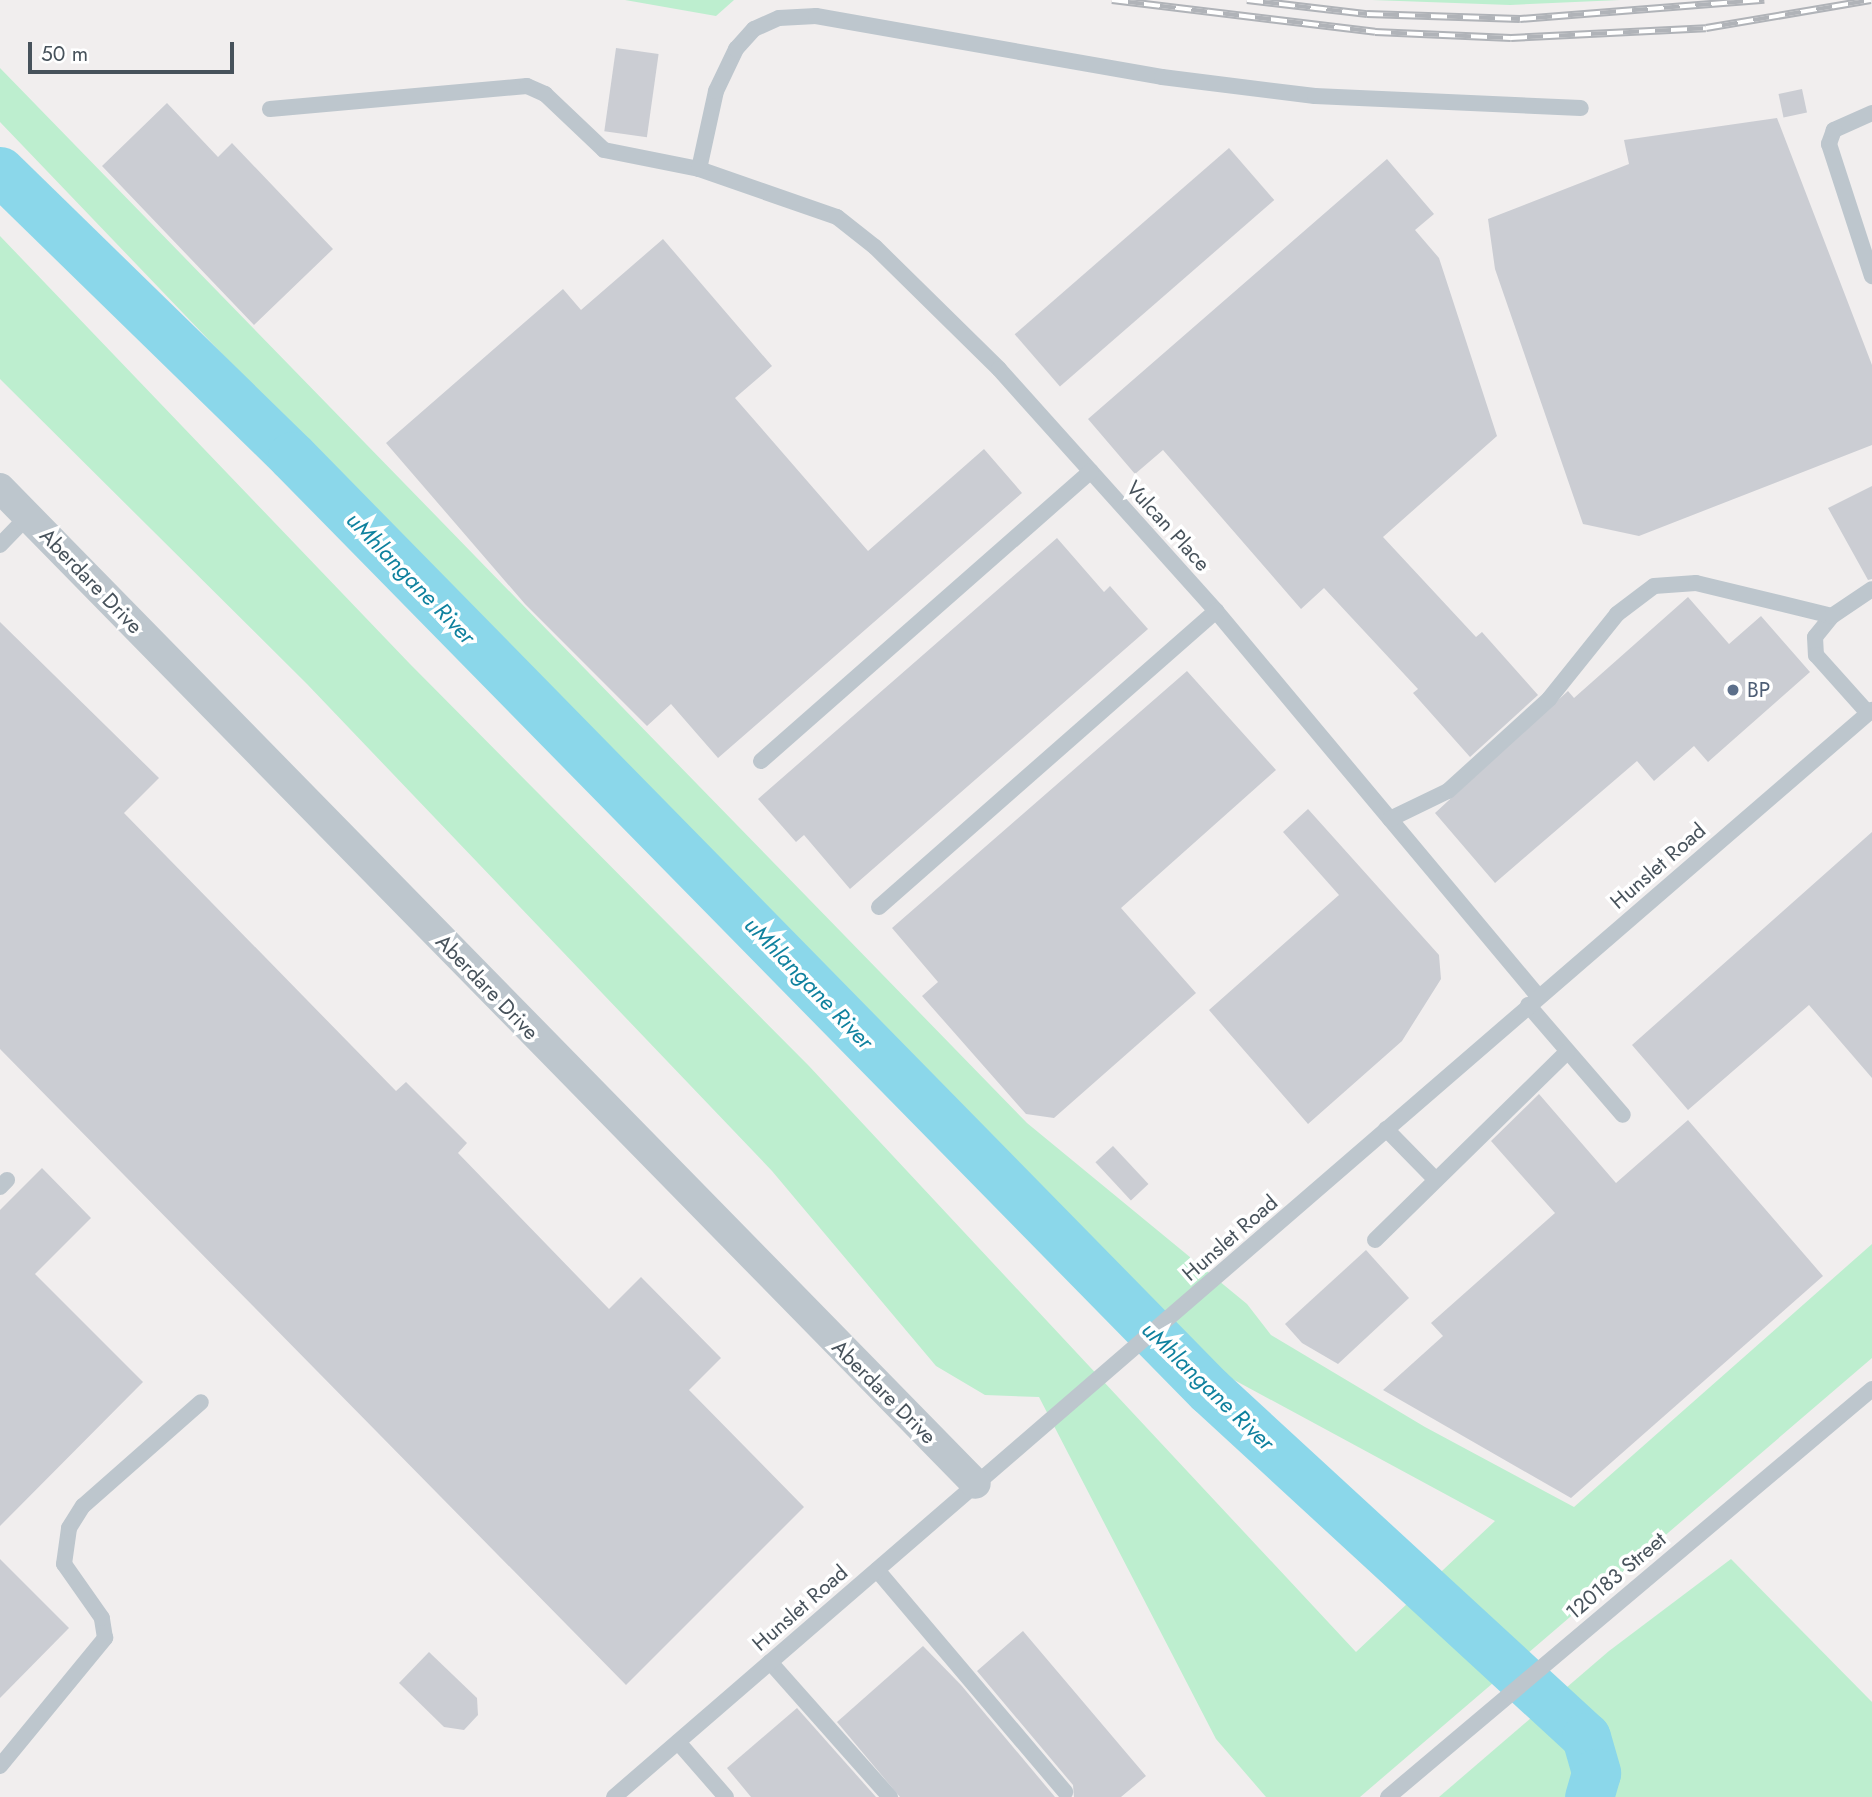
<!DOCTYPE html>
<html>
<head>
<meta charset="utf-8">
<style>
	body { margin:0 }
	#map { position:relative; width:1872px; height:1797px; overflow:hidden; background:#f1eeee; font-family:Jost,sans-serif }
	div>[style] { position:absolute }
	.green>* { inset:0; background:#bdeecf }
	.river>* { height:49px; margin:-24.5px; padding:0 24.5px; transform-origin:24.5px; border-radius:24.5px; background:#8bd7ea }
	.building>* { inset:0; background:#cbcdd3; transform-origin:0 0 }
	.service>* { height:16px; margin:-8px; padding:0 8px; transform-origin:8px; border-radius:8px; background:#bdc6cd }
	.minor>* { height:30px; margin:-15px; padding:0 15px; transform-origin:15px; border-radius:15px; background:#bdc6cd }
	.rail>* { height:8px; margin-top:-4px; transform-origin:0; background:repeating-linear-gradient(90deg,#fff 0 16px,#b0b3b8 0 32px); box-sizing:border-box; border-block:2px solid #b0b3b8 }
	.dots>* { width:19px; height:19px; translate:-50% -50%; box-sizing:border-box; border:4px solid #fff; border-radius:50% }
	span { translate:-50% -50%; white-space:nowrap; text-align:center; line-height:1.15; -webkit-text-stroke:7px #fff; paint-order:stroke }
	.street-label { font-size:21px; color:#47525b }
	.service-label { font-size:21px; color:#4e5e75 }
	.left { translate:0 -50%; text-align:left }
	.water-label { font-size:23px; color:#0f819e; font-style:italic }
	.scale { position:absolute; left:28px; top:42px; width:206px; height:32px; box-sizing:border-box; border:4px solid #47525b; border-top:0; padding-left:9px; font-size:21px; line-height:24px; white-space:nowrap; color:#47525b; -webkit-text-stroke:5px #fff; paint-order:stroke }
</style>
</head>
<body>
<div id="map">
	<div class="green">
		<i style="clip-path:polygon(625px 0,734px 0,716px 16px)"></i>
		<i style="clip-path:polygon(1372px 0,1620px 0,1510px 5px)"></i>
		<i style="clip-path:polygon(0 68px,1027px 1123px,1247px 1304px,1271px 1335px,1425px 1427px,1574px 1507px,1872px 1244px,1872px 1358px,1360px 1797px,1266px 1797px,1216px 1739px,1039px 1397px,985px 1395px,936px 1366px,772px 1171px,307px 684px,0 379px,0 236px,410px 664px,809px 1066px,1356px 1652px,1495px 1521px,1212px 1368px,940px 1085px,595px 743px,0 122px)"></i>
		<i style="clip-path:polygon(1731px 1559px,1872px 1702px,1872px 1797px,1439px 1797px,1609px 1651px)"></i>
	</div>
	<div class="river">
		<i style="left:0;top:171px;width:408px;rotate:44.3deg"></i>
		<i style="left:292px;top:456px;width:1309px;rotate:45.53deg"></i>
		<i style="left:1209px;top:1390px;width:512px;rotate:42.63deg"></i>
		<i style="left:1586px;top:1737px;width:37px;rotate:74deg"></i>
		<i style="left:1596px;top:1773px;width:25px;rotate:106deg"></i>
	</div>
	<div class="building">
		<i style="left:616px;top:48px;width:43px;height:84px;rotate:8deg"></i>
		<i style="left:1802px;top:89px;width:24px;height:24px;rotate:78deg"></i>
		<i style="clip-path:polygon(167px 103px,218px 157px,232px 143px,333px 249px,254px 325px,102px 166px)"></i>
		<i style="clip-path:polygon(1777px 118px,1872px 365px,1872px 445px,1639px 536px,1583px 524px,1495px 269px,1488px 219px,1629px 164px,1624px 140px)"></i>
		<i style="left:1229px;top:148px;width:69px;height:284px;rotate:49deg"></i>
		<i style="clip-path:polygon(1387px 159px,1434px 214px,1415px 230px,1439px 258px,1497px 436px,1383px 537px,1476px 637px,1482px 632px,1538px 695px,1470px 757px,1413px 693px,1418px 689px,1324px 588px,1301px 609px,1163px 450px,1135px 474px,1088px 419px)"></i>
		<i style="clip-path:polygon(663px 239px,772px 366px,735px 398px,868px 551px,984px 449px,1022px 493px,718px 758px,671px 704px,647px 726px,525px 604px,386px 443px,563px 289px,581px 310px)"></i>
		<i style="clip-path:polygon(1872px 486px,1872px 579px,1868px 580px,1828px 508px)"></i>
		<i style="clip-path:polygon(1057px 538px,1104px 592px,1110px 586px,1148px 629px,850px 889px,804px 835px,796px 842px,758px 799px)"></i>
		<i style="clip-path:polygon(1688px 597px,1729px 644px,1761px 616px,1810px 672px,1708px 762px,1694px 746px,1654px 781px,1637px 761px,1495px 883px,1435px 813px,1568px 691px,1574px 698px)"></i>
		<i style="clip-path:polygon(0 622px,159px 778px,124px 813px,396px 1091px,406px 1082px,467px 1143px,458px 1153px,609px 1309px,641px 1277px,721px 1358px,689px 1390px,804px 1507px,626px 1685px,0 1049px)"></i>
		<i style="clip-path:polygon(1187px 671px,1276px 770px,1121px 908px,1196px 993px,1054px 1118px,1026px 1114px,922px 996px,938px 982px,892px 928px)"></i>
		<i style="clip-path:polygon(1308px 809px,1439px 955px,1441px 979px,1402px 1041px,1308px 1124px,1209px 1010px,1339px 895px,1283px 832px)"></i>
		<i style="clip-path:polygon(1872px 832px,1872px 1078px,1809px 1005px,1688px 1110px,1632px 1045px)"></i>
		<i style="clip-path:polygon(1539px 1094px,1616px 1183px,1688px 1120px,1823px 1276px,1571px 1498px,1383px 1390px,1443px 1336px,1431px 1323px,1555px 1213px,1491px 1141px)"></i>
		<i style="left:1113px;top:1146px;width:52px;height:24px;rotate:47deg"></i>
		<i style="clip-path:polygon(42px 1168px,91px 1218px,35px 1274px,143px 1382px,0 1526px,0 1210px)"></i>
		<i style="clip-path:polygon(1366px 1250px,1409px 1298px,1338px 1364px,1302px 1343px,1285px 1324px)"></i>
		<i style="clip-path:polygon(0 1559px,69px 1628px,0 1698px)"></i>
		<i style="clip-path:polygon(1023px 1631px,1146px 1776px,1121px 1797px,1074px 1797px,1073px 1785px,977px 1671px)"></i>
		<i style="clip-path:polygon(923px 1646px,961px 1685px,1055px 1797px,900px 1797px,837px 1722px)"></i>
		<i style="clip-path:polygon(429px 1652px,477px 1698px,478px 1715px,464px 1730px,444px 1727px,399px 1683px)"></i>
		<i style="clip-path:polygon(797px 1708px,876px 1797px,751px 1797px,727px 1768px)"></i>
	</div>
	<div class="service">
		<i style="left:270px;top:109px;width:258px;rotate:-5.1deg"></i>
		<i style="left:527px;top:86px;width:20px;rotate:24deg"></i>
		<i style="left:545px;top:94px;width:81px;rotate:43.5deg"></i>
		<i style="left:604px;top:150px;width:97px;rotate:11.3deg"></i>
		<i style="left:699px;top:169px;width:146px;rotate:19.2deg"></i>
		<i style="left:837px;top:217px;width:48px;rotate:38.3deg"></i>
		<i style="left:875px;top:247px;width:174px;rotate:44.5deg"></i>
		<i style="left:999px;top:369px;width:325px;rotate:48.1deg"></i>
		<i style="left:1216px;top:611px;width:502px;rotate:50.09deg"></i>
		<i style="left:1872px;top:113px;width:42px;rotate:155.9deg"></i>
		<i style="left:1834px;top:130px;width:15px;rotate:110deg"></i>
		<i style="left:1829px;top:144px;width:139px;rotate:72deg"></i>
		<i style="left:699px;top:169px;width:80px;rotate:-77.7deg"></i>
		<i style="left:716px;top:91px;width:47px;rotate:-64.5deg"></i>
		<i style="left:736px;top:49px;width:27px;rotate:-48deg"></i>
		<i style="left:754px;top:29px;width:27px;rotate:-24deg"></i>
		<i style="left:779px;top:18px;width:37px;rotate:-3deg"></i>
		<i style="left:816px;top:16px;width:351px;rotate:10deg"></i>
		<i style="left:1162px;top:77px;width:154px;rotate:7.1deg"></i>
		<i style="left:1315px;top:96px;width:266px;rotate:2.6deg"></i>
		<i style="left:0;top:545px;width:40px;rotate:-46deg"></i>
		<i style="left:1832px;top:616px;width:27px;rotate:129deg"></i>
		<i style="left:1815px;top:637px;width:18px;rotate:87deg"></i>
		<i style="left:1816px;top:655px;width:78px;rotate:48.1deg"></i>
		<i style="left:761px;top:761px;width:439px;rotate:-41.3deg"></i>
		<i style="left:1390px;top:819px;width:64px;rotate:-25.8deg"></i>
		<i style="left:1448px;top:791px;width:137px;rotate:-42.3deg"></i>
		<i style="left:1549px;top:699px;width:109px;rotate:-51.3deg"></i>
		<i style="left:1617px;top:614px;width:46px;rotate:-37.1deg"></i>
		<i style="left:1654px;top:586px;width:42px;rotate:-4.1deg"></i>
		<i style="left:1696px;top:583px;width:140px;rotate:13.6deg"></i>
		<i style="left:1832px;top:616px;width:48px;rotate:-34deg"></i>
		<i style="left:879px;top:907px;width:449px;rotate:-41.3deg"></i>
		<i style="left:1528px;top:1005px;width:145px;rotate:49.2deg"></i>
		<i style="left:1386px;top:1129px;width:70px;rotate:45.6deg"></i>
		<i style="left:0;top:1187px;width:10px;rotate:-45deg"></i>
		<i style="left:1375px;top:1240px;width:269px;rotate:-44.4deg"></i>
		<i style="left:877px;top:1570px;width:291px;rotate:49.7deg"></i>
		<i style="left:770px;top:1662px;width:181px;rotate:48.4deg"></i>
		<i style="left:678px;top:1742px;width:73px;rotate:48.9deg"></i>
		<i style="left:0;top:1766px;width:166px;rotate:-50.6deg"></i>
		<i style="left:105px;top:1638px;width:20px;rotate:-99deg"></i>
		<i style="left:102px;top:1618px;width:66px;rotate:-125.1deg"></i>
		<i style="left:64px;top:1564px;width:36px;rotate:-82deg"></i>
		<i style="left:69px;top:1528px;width:26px;rotate:-58deg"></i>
		<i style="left:83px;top:1506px;width:157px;rotate:-41.4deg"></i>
		<i style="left:614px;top:1797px;width:1663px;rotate:-40.83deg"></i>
		<i style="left:1388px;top:1797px;width:633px;rotate:-40.13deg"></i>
	</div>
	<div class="minor">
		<i style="left:0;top:488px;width:1394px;rotate:45.58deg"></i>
	</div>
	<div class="rail">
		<i style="left:1112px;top:0;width:265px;rotate:6.9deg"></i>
		<i style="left:1375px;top:32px;width:136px;rotate:2.5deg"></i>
		<i style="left:1511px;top:38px;width:195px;rotate:-2.9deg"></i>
		<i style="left:1706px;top:28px;width:167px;rotate:-9.6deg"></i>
		<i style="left:1247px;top:0;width:121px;rotate:6.7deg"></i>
		<i style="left:1367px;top:14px;width:153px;rotate:1.9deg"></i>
		<i style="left:1520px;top:19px;width:245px;rotate:-4.5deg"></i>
	</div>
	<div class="dots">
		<i style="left:1733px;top:690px;background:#5c6f8a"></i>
	</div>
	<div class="street-label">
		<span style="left:1168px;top:526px;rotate:48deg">Vulcan Place</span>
		<span style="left:91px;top:581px;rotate:46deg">Aberdare Drive</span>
		<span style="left:1658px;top:866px;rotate:-41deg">Hunslet Road</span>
		<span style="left:487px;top:987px;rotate:46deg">Aberdare Drive</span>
		<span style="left:1230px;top:1238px;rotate:-41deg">Hunslet Road</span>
		<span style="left:884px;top:1392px;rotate:45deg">Aberdare Drive</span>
		<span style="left:1616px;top:1576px;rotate:-40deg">120183 Street</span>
		<span style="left:800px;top:1608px;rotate:-41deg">Hunslet Road</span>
	</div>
	<div class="service-label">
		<span class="left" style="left:1747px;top:690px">BP</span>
	</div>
	<div class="water-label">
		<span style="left:411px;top:578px;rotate:46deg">uMhlangane River</span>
		<span style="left:809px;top:983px;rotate:46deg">uMhlangane River</span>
		<span style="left:1208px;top:1386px;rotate:44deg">uMhlangane River</span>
	</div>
	<div class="scale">50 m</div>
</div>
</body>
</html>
